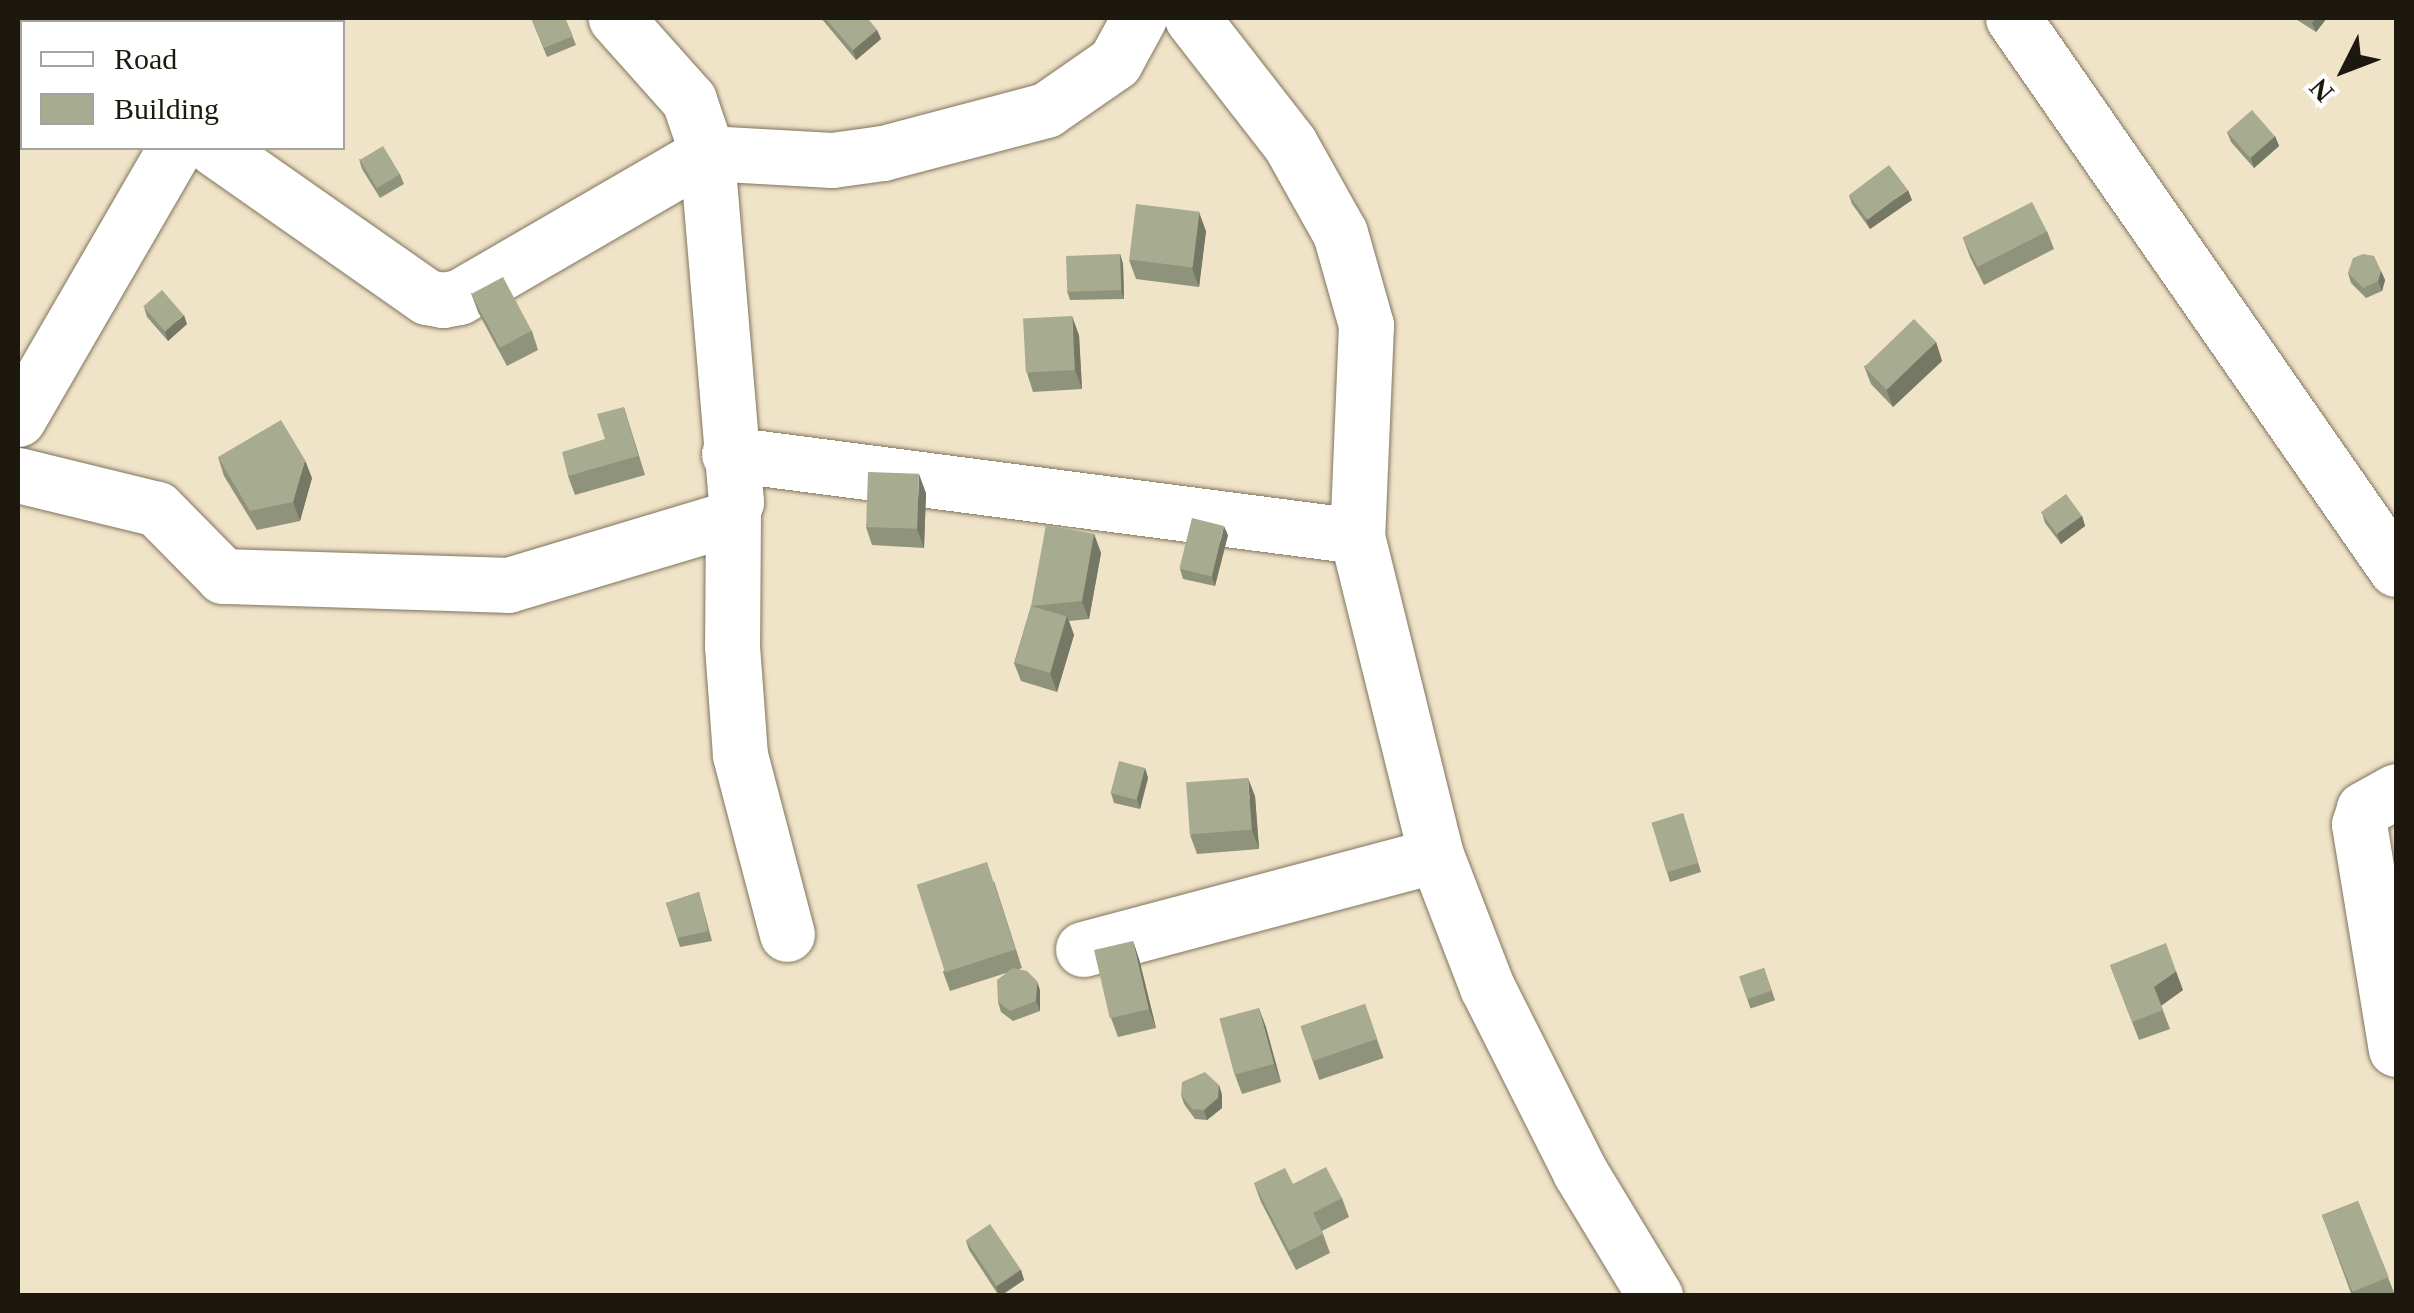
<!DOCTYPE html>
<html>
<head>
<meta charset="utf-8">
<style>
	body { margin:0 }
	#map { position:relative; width:2414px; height:1313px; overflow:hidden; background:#efe3c8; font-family:"Times New Roman",serif }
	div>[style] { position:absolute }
	.roads { filter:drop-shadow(0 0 2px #80755d) drop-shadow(0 0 2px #80755d) }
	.minor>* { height:55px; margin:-27.5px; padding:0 27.5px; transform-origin:27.5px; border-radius:27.5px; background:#fff }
	.wall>* { inset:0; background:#90937c; transform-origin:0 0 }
	.shaded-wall>* { inset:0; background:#757865 }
	.building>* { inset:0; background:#a7ab90; transform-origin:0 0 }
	span { translate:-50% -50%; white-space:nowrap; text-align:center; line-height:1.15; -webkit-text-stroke:8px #fff; paint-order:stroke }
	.frame { position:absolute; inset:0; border:20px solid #1c180e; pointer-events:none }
	.legend { position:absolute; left:20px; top:20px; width:325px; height:130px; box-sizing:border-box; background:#fff; border:2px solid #a4a39f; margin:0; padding:12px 18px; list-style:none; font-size:30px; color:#1c180e }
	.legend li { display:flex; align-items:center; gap:20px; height:50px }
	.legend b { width:50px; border:2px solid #a4a39f }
	.north { position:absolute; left:2294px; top:20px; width:100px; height:100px; -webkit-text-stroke:8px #fff; paint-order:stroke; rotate:228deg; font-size:28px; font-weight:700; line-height:40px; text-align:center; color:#1c180e }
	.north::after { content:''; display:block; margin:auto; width:35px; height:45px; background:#1c180e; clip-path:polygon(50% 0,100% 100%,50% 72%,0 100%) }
</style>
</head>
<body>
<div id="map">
	<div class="roads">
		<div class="minor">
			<i style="left:1192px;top:18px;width:160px;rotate:52.1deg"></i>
			<i style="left:1290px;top:144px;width:102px;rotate:60.7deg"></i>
			<i style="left:1340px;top:233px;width:96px;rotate:74.2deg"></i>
			<i style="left:1366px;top:325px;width:211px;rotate:92.4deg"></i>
			<i style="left:1357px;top:536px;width:329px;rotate:76.1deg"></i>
			<i style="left:1436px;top:855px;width:142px;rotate:68.9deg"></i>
			<i style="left:1487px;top:987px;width:207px;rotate:63.3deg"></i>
			<i style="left:1580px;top:1172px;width:145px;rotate:58.8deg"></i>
			<i style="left:2013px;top:18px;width:671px;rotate:55.2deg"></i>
			<i style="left:18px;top:22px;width:5px;rotate:37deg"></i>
			<i style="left:256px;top:22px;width:6px;rotate:-45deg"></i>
			<i style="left:214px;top:148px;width:260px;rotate:35deg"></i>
			<i style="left:427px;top:297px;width:16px;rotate:11deg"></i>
			<i style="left:443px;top:300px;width:16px;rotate:-11deg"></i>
			<i style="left:459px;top:297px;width:287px;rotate:-30.1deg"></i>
			<i style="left:707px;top:153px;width:125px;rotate:3.2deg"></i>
			<i style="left:832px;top:160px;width:51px;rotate:-7.8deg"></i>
			<i style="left:883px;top:153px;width:169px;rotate:-14.8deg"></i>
			<i style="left:1046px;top:110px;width:84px;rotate:-34.8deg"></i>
			<i style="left:1115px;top:62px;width:50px;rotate:-61.4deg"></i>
			<i style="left:18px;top:419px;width:313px;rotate:-59.9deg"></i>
			<i style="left:729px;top:454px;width:633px;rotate:7.44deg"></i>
			<i style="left:18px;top:475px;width:143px;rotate:13.7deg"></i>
			<i style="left:157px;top:509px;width:94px;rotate:45.4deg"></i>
			<i style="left:223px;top:576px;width:285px;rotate:1.8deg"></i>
			<i style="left:508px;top:585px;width:230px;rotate:-16.7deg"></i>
			<i style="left:728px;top:519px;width:19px;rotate:-65deg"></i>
			<i style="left:736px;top:502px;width:350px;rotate:-94.8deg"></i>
			<i style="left:707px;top:153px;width:56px;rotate:-108.8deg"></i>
			<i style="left:689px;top:100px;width:110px;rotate:-131.7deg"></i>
			<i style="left:733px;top:512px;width:134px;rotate:90.4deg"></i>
			<i style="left:732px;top:646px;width:109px;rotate:85.8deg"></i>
			<i style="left:740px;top:755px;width:185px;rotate:75.3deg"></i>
			<i style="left:2396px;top:791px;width:37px;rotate:151deg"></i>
			<i style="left:2364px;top:809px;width:16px;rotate:108deg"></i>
			<i style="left:2359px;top:824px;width:228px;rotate:80.7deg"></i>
			<i style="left:1083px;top:949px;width:365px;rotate:-14.9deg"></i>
		</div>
	</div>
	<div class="wall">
		<i style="clip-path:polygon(531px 18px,565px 18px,576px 45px,547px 57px)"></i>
		<i style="clip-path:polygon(821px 18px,867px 18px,877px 30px,881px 39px,856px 60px)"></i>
		<i style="clip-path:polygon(2294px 18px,2327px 18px,2316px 32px)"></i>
		<i style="clip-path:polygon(2227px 132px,2275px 136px,2279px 146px,2254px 168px,2231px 142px)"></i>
		<i style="clip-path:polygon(359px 159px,400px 174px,404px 184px,380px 198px,362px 169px)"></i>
		<i style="clip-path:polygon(1849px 195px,1912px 200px,1870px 229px,1852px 204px)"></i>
		<i style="clip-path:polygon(1206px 231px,1199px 287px,1136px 279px,1129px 260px)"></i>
		<i style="clip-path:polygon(2047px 231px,2054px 249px,1984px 285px,1970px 257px,1963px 238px)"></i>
		<i style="clip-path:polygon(1120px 254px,1123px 264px,1124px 299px,1070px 300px,1067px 291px)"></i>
		<i style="clip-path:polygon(2381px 271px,2385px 280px,2382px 291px,2366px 298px,2351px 283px,2348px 273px)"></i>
		<i style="clip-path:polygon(471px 293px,532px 331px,538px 350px,507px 366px,478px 312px)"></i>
		<i style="clip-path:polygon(144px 307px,187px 324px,168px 341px,147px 317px)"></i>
		<i style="clip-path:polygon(1079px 335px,1082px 389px,1033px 392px,1027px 373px)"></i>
		<i style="clip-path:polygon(1936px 342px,1942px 361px,1893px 407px,1871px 384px,1864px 366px)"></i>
		<i style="clip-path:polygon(624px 407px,645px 475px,575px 495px,568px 476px,605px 439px)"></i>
		<i style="clip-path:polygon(218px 457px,312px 478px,300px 521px,257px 530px,224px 476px)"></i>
		<i style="clip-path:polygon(926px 493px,924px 548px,872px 545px,866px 527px)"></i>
		<i style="clip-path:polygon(2042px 513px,2082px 516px,2085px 526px,2061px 544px,2045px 523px)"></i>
		<i style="clip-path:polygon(1094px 534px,1101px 553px,1089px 619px,1069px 621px,1074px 635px,1057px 692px,1021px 681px,1014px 663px,1031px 606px)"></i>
		<i style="clip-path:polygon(1228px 535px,1215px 586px,1183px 579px,1180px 569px)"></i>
		<i style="clip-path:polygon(1145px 768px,1148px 778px,1140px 809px,1114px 803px,1111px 793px)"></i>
		<i style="clip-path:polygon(1255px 796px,1259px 849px,1197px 854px,1190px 835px)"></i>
		<i style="clip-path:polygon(1683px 813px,1701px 872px,1670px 882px,1667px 872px)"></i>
		<i style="clip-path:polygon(994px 881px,1022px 968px,1019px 969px,1040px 990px,1040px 1011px,1013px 1021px,1001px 1012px,998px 1002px,1006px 973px,950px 991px,943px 972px)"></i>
		<i style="clip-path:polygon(699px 892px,712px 941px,680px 947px,666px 903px)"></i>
		<i style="clip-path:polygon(1133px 941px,1139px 959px,1156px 1028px,1118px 1037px,1111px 1018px)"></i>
		<i style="clip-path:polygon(2110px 965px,2183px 990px,2161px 1005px,2170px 1029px,2139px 1040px)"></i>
		<i style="left:1764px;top:968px;width:34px;height:26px;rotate:71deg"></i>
		<i style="left:1365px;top:1004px;width:57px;height:68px;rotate:71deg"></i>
		<i style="clip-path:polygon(1259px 1008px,1281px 1082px,1242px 1094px,1235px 1075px)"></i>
		<i style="clip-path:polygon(1219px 1085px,1222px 1095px,1222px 1108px,1207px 1120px,1195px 1119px,1184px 1104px,1181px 1095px)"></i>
		<i style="clip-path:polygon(1254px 1183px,1293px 1184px,1342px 1198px,1349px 1217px,1322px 1231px,1330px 1253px,1296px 1270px,1261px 1202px)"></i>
		<i style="clip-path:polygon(2358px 1201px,2395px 1295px,2352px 1296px,2322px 1215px)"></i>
		<i style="clip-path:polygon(966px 1241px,1021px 1270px,1024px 1280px,1001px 1296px,999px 1296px,969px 1250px)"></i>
	</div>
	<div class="shaded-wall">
		<i style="clip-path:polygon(2316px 18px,2327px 18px,2316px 32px,2312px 23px)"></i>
		<i style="clip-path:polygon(877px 30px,881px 39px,856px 60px,853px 50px)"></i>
		<i style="clip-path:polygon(18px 63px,22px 72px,18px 77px)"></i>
		<i style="clip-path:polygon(2275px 136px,2279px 146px,2254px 168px,2251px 158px)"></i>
		<i style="clip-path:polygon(1908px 190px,1912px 200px,1870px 229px,1866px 220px)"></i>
		<i style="clip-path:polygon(1199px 212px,1206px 231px,1199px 287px,1192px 268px)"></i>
		<i style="clip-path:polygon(1120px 254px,1123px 264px,1124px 299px,1121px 290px)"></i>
		<i style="clip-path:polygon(2381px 271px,2385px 280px,2382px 291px,2378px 281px)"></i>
		<i style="clip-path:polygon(184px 315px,187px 324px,168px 341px,165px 332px)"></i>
		<i style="clip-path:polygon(1072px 316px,1079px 335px,1082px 389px,1075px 370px)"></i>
		<i style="clip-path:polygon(1936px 342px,1942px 361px,1893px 407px,1886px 389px)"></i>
		<i style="clip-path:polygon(305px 460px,312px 478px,300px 521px,293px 502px)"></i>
		<i style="clip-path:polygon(919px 474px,926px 493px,924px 548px,917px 529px)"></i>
		<i style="clip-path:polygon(2082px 516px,2085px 526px,2061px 544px,2057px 534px)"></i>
		<i style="clip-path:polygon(1224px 526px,1228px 535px,1215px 586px,1212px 577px)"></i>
		<i style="clip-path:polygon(1094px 534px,1101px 553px,1089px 619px,1082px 601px)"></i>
		<i style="clip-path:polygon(1067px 616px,1074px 635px,1057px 692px,1050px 673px)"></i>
		<i style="clip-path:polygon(1145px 768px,1148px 778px,1140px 809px,1137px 799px)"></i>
		<i style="clip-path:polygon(1248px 778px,1255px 796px,1259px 849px,1252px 830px)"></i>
		<i style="clip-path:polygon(1133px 941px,1139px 959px,1156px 1028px,1149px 1009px)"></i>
		<i style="clip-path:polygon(2176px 971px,2183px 990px,2161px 1006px,2154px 987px)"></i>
		<i style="clip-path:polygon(1037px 981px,1040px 990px,1040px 1011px,1036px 1001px)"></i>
		<i style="clip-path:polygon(1259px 1008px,1266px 1027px,1281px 1082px,1274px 1064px)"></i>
		<i style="clip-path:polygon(1219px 1085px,1222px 1095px,1222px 1108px,1207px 1120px,1204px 1110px)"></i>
		<i style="clip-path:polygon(1021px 1270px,1024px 1280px,999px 1296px,996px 1287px)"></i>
	</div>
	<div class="building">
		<i style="clip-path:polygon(531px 18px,565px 18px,573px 36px,544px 48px)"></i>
		<i style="clip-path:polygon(825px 18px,867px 18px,877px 30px,853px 50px)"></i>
		<i style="left:2252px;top:110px;width:35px;height:33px;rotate:49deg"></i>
		<i style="left:383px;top:146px;width:33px;height:27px;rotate:59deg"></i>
		<i style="left:1889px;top:165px;width:31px;height:50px;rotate:53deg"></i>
		<i style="left:2032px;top:202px;width:33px;height:78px;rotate:63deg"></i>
		<i style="left:1136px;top:204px;width:64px;height:56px;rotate:7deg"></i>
		<i style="left:1120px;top:254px;width:36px;height:54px;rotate:88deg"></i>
		<i style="clip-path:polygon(2363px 254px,2374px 256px,2381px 271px,2378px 281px,2363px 288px,2348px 273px,2353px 258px)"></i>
		<i style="left:503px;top:277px;width:61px;height:36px;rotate:62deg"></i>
		<i style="left:162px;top:290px;width:33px;height:25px;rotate:49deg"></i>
		<i style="left:1072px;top:316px;width:54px;height:49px;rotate:87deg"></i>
		<i style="left:1914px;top:319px;width:32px;height:69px;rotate:46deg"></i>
		<i style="clip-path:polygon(624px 407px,638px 456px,568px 476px,562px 452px,605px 439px,597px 414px)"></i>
		<i style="clip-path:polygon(281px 420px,305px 460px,293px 502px,250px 511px,218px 457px)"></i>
		<i style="left:868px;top:472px;width:51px;height:55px;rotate:2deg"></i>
		<i style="left:2066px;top:494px;width:27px;height:31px;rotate:54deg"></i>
		<i style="left:1192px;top:518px;width:33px;height:52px;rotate:14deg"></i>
		<i style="clip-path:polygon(1046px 525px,1094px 534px,1082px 601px,1031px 606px)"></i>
		<i style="left:1031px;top:606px;width:37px;height:59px;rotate:16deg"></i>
		<i style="left:1119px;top:761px;width:27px;height:33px;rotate:15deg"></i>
		<i style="left:1248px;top:778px;width:52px;height:62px;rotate:86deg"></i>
		<i style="left:1683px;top:813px;width:52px;height:33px;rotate:73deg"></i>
		<i style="left:987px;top:862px;width:92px;height:74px;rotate:72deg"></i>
		<i style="clip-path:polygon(699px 892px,708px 931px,677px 938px,666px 903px)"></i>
		<i style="left:1133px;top:941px;width:70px;height:40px;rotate:77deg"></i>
		<i style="clip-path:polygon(2166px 943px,2176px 971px,2154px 987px,2163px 1010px,2132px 1022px,2110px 965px)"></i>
		<i style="clip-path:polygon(1013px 968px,1027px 971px,1037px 981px,1036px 1001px,1010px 1011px,998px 1002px,997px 980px)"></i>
		<i style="left:1764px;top:968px;width:24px;height:26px;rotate:71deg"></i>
		<i style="left:1365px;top:1004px;width:37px;height:68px;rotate:71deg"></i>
		<i style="left:1259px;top:1008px;width:58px;height:41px;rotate:75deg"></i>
		<i style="clip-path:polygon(1205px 1072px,1219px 1085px,1218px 1098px,1204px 1110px,1192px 1109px,1181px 1095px,1182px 1082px)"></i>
		<i style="clip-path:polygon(1326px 1167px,1342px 1198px,1313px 1213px,1323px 1234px,1289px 1251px,1254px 1183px,1285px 1168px,1293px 1184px)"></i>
		<i style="left:2358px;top:1201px;width:82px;height:39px;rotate:68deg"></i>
		<i style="left:990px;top:1224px;width:55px;height:29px;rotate:56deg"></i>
	</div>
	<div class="frame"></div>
	<ul class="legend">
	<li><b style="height:12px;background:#fff"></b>Road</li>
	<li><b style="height:28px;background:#a7ab90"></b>Building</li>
	</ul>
	<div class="north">N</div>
</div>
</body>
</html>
